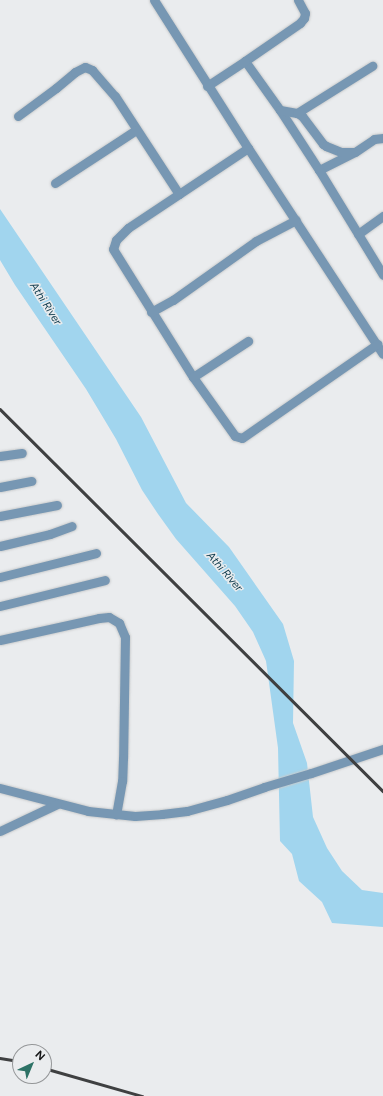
<!DOCTYPE html>
<html>
<head>
<meta charset="utf-8">
<style>
	body { margin:0 }
	#map { position:relative; width:383px; height:1096px; overflow:hidden; background:#eaecee; font-family:Figtree,sans-serif }
	div>[style] { position:absolute }
	.water>* { inset:0; background:#a1d5ee }
	.roads { filter:drop-shadow(0 0 1px #c8cacb) drop-shadow(0 0 1px #c8cacb) }
	.minor>* { height:9px; margin:-4.5px; padding:0 4.5px; transform-origin:4.5px; border-radius:4.5px; background:#7797b3 }
	.rail>* { height:2.5px; margin:-1.25px; padding:0 1.25px; transform-origin:1.25px; border-radius:1.25px; background:#3f4041 }
	span { translate:-50% -50%; white-space:nowrap; text-align:center; line-height:1.15; -webkit-text-stroke:3px #eaecee; paint-order:stroke }
	.water-label { font-size:11px; color:#0c394b; font-style:italic }
	.north { position:absolute; left:12px; top:1044px; width:40px; height:40px; box-sizing:border-box; background:#eaecee; border:1px solid #949698; border-radius:50%; rotate:44deg; font-size:11px; font-weight:700; line-height:16px; text-align:center; color:#141516 }
	.north::after { content:''; display:block; margin:auto; width:14px; height:18px; background:#2d7266; clip-path:polygon(50% 0,100% 100%,50% 72%,0 100%) }
</style>
</head>
<body>
<div id="map">
	<div class="water">
		<i style="clip-path:polygon(0 209px,141px 417px,186px 503px,229px 547px,283px 624px,294px 661px,293px 723px,307px 763px,313px 817px,327px 848px,342px 871px,362px 890px,383px 893px,383px 927px,332px 923px,322px 902px,299px 881px,292px 854px,280px 841px,278px 748px,266px 661px,253px 632px,235px 606px,176px 539px,158px 514px,142px 490px,116px 439px,86px 389px,15px 285px,0 260px)"></i>
	</div>
	<div class="roads">
		<div class="minor">
			<i style="left:154px;top:0;width:175px;rotate:57.6deg"></i>
			<i style="left:248px;top:148px;width:246px;rotate:56.8deg"></i>
			<i style="left:298px;top:0;width:15px;rotate:62deg"></i>
			<i style="left:305px;top:13px;width:5px;rotate:101deg"></i>
			<i style="left:304px;top:18px;width:6px;rotate:129deg"></i>
			<i style="left:300px;top:23px;width:67px;rotate:145.4deg"></i>
			<i style="left:245px;top:61px;width:60px;rotate:54.5deg"></i>
			<i style="left:280px;top:110px;width:72px;rotate:57deg"></i>
			<i style="left:319px;top:170px;width:40px;rotate:-26.6deg"></i>
			<i style="left:355px;top:152px;width:23px;rotate:-34deg"></i>
			<i style="left:374px;top:139px;width:9px;rotate:-6deg"></i>
			<i style="left:207px;top:86px;width:45px;rotate:-33.3deg"></i>
			<i style="left:280px;top:110px;width:17px;rotate:10deg"></i>
			<i style="left:297px;top:113px;width:6px;rotate:31deg"></i>
			<i style="left:302px;top:116px;width:35px;rotate:53deg"></i>
			<i style="left:323px;top:144px;width:4px;rotate:34deg"></i>
			<i style="left:326px;top:146px;width:16px;rotate:22deg"></i>
			<i style="left:341px;top:152px;width:12px"></i>
			<i style="left:297px;top:113px;width:89px;rotate:-32.1deg"></i>
			<i style="left:18px;top:116px;width:47px;rotate:-36.4deg"></i>
			<i style="left:56px;top:88px;width:25px;rotate:-40deg"></i>
			<i style="left:75px;top:72px;width:11px;rotate:-27deg"></i>
			<i style="left:85px;top:67px;width:8px;rotate:23deg"></i>
			<i style="left:92px;top:70px;width:35px;rotate:49deg"></i>
			<i style="left:115px;top:96px;width:117px;rotate:56.9deg"></i>
			<i style="left:179px;top:194px;width:83px;rotate:-33.7deg"></i>
			<i style="left:319px;top:170px;width:123px;rotate:58.6deg"></i>
			<i style="left:55px;top:183px;width:97px;rotate:-33.2deg"></i>
			<i style="left:179px;top:194px;width:61px;rotate:146.3deg"></i>
			<i style="left:128px;top:228px;width:17px;rotate:135deg"></i>
			<i style="left:116px;top:240px;width:9px;rotate:108deg"></i>
			<i style="left:113px;top:249px;width:151px;rotate:58deg"></i>
			<i style="left:193px;top:377px;width:72px;rotate:54.6deg"></i>
			<i style="left:235px;top:436px;width:7px;rotate:16deg"></i>
			<i style="left:242px;top:438px;width:165px;rotate:-34.8deg"></i>
			<i style="left:358px;top:234px;width:31px;rotate:-36deg"></i>
			<i style="left:151px;top:312px;width:25px;rotate:-29deg"></i>
			<i style="left:173px;top:300px;width:102px;rotate:-35.4deg"></i>
			<i style="left:256px;top:241px;width:45px;rotate:-27.7deg"></i>
			<i style="left:193px;top:377px;width:66px;rotate:-33.2deg"></i>
			<i style="left:0;top:456px;width:22px;rotate:-8deg"></i>
			<i style="left:0;top:487px;width:32px;rotate:-11deg"></i>
			<i style="left:0;top:516px;width:58px;rotate:-10.9deg"></i>
			<i style="left:0;top:546px;width:51px;rotate:-13.5deg"></i>
			<i style="left:50px;top:534px;width:23px;rotate:-20deg"></i>
			<i style="left:0;top:577px;width:99px;rotate:-14deg"></i>
			<i style="left:0;top:606px;width:108px;rotate:-13.9deg"></i>
			<i style="left:0;top:640px;width:101px;rotate:-12.5deg"></i>
			<i style="left:99px;top:618px;width:10px;rotate:-6deg"></i>
			<i style="left:109px;top:617px;width:12px;rotate:31deg"></i>
			<i style="left:119px;top:623px;width:15px;rotate:67deg"></i>
			<i style="left:125px;top:637px;width:121px;rotate:90.9deg"></i>
			<i style="left:123px;top:758px;width:23px;rotate:92deg"></i>
			<i style="left:122px;top:781px;width:34px;rotate:100deg"></i>
			<i style="left:0;top:788px;width:91px;rotate:14.6deg"></i>
			<i style="left:88px;top:811px;width:47px;rotate:6.1deg"></i>
			<i style="left:135px;top:816px;width:27px;rotate:-4deg"></i>
			<i style="left:162px;top:814px;width:25px;rotate:-7deg"></i>
			<i style="left:187px;top:811px;width:41px;rotate:-15.4deg"></i>
			<i style="left:227px;top:800px;width:39px;rotate:-19deg"></i>
			<i style="left:264px;top:787px;width:49px;rotate:-16.6deg"></i>
			<i style="left:311px;top:773px;width:76px;rotate:-18.4deg"></i>
			<i style="left:0;top:831px;width:63px;rotate:-25.3deg"></i>
		</div>
	</div>
	<div class="rail">
		<i style="left:0;top:409px;width:541px;rotate:44.93deg"></i>
		<i style="left:0;top:1058px;width:20px;rotate:9deg"></i>
		<i style="left:44px;top:1068px;width:102px;rotate:15.9deg"></i>
	</div>
	<div class="water-label">
		<span style="left:45px;top:304px;rotate:57deg">Athi River</span>
		<span style="left:224px;top:572px;rotate:49deg">Athi River</span>
	</div>
	<div class="north">N</div>
</div>
</body>
</html>
